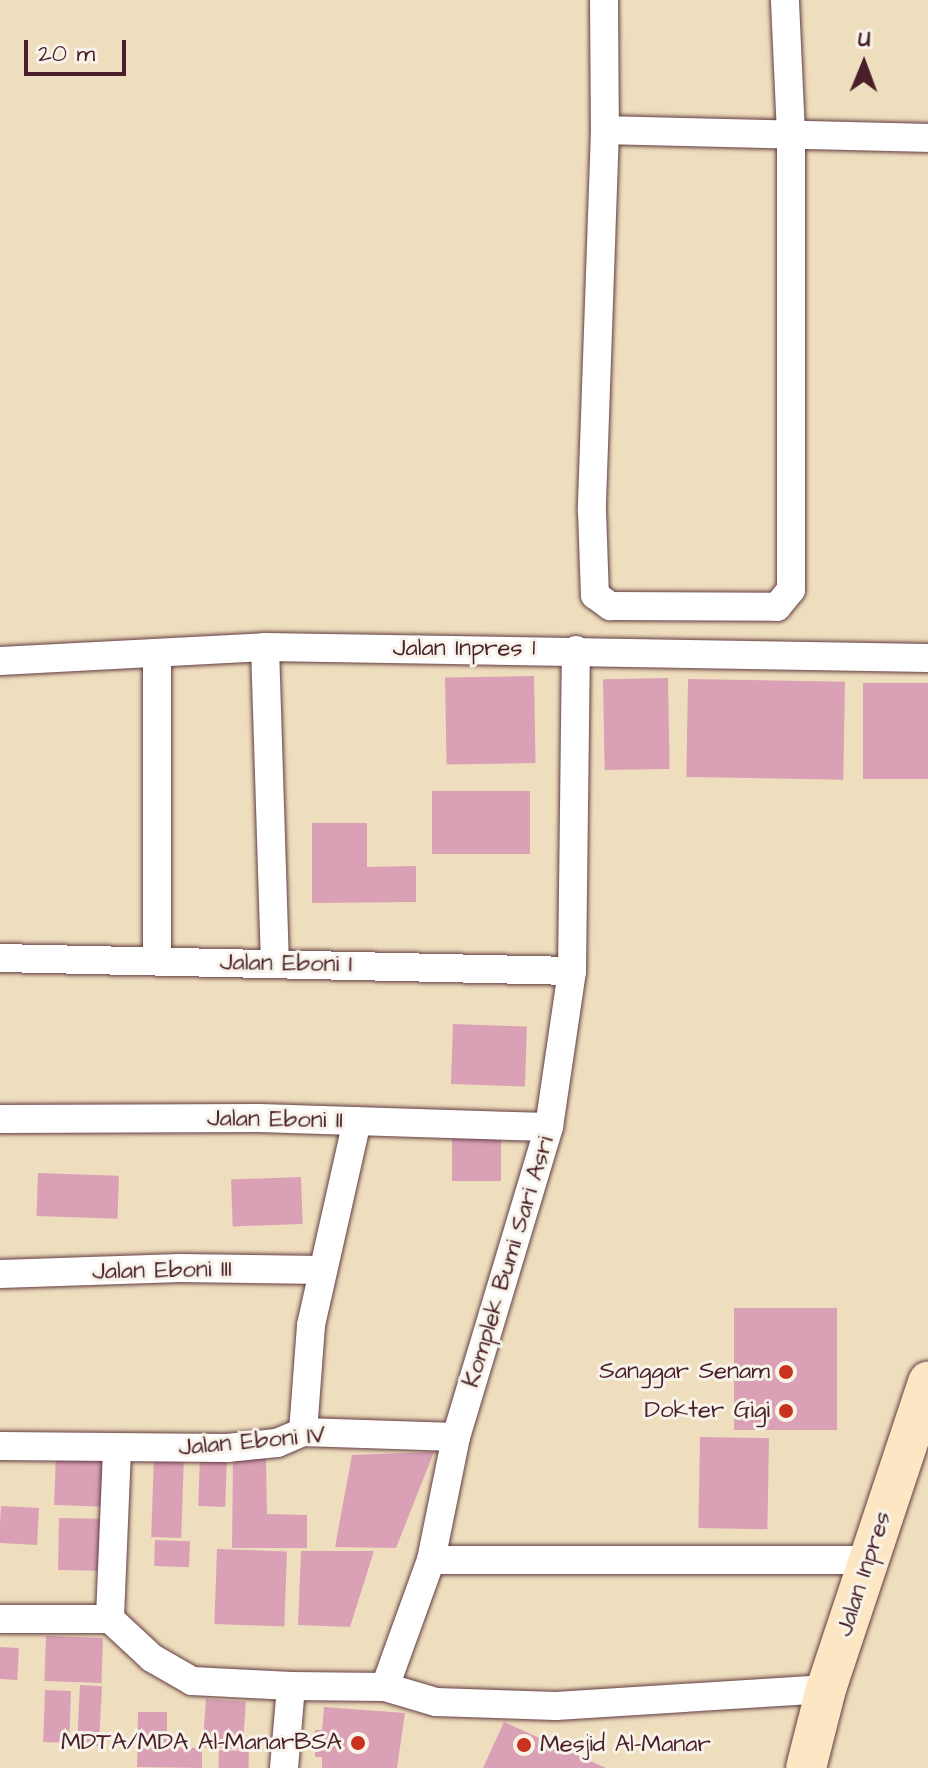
<!DOCTYPE html>
<html>
<head>
<meta charset="utf-8">
<style>
	body { margin:0 }
	#map { position:relative; width:928px; height:1768px; overflow:hidden; background:#efdebe; font-family:"Architects Daughter",sans-serif }
	div>[style] { position:absolute }
	.building>* { inset:0; background:#daa1b6; transform-origin:0 0 }
	.roads { filter:drop-shadow(0 0 2px #633c41) drop-shadow(0 0 2px #633c41) }
	.street>* { height:28px; margin:-14px; padding:0 14px; transform-origin:14px; border-radius:14px; background:#fff }
	.secondary>* { height:40px; margin:-20px; padding:0 20px; transform-origin:20px; border-radius:20px; background:#fce6c4 }
	.dots>* { width:22px; height:22px; translate:-50% -50%; box-sizing:border-box; border:4px solid #f7f3e8; border-radius:50% }
	span { translate:-50% -50%; white-space:nowrap; text-align:center; line-height:1.15; -webkit-text-stroke:6px #f7f3e8; paint-order:stroke }
	.street-label { font-size:24px; color:#4a1f2b }
	.poi-label { font-size:24px; color:#4a1f2b }
	.right { translate:-100% -50%; text-align:right }
	.left { translate:0 -50%; text-align:left }
	.north { position:absolute; left:824px; top:24px; width:80px; height:80px; -webkit-text-stroke:6px #f7f3e8; paint-order:stroke; rotate:1deg; font-size:22px; font-weight:700; line-height:32px; text-align:center; color:#4a1f2b }
	.north::after { content:''; display:block; margin:auto; width:28px; height:36px; background:#4a1f2b; clip-path:polygon(50% 0,100% 100%,50% 72%,0 100%) }
	.scale { position:absolute; left:24px; top:40px; width:102px; height:36px; box-sizing:border-box; border:4px solid #4a1f2b; border-top:0; padding-left:10px; font-size:24px; line-height:28px; white-space:nowrap; color:#4a1f2b; -webkit-text-stroke:6px #f7f3e8; paint-order:stroke }
</style>
</head>
<body>
<div id="map">
	<div class="building">
		<i style="left:534px;top:676px;width:87px;height:89px;rotate:89deg"></i>
		<i style="left:668px;top:678px;width:91px;height:65px;rotate:89deg"></i>
		<i style="left:688px;top:679px;width:157px;height:98px;rotate:1deg"></i>
		<i style="left:863px;top:683px;width:65px;height:96px"></i>
		<i style="left:432px;top:791px;width:98px;height:63px"></i>
		<i style="clip-path:polygon(312px 823px,367px 823px,367px 867px,416px 866px,416px 902px,312px 903px)"></i>
		<i style="left:453px;top:1024px;width:74px;height:60px;rotate:2deg"></i>
		<i style="left:452px;top:1139px;width:49px;height:42px"></i>
		<i style="left:38px;top:1173px;width:81px;height:43px;rotate:2deg"></i>
		<i style="left:301px;top:1177px;width:47px;height:70px;rotate:88deg"></i>
		<i style="left:734px;top:1308px;width:103px;height:122px"></i>
		<i style="left:700px;top:1437px;width:69px;height:91px;rotate:1deg"></i>
		<i style="left:56px;top:1451px;width:50px;height:54px;rotate:2deg"></i>
		<i style="clip-path:polygon(434px 1452px,396px 1548px,335px 1547px,352px 1455px)"></i>
		<i style="left:200px;top:1454px;width:27px;height:52px;rotate:2deg"></i>
		<i style="left:154px;top:1456px;width:30px;height:81px;rotate:2deg"></i>
		<i style="clip-path:polygon(233px 1458px,266px 1458px,267px 1514px,307px 1515px,307px 1548px,232px 1548px)"></i>
		<i style="left:1px;top:1506px;width:38px;height:37px;rotate:3deg"></i>
		<i style="left:59px;top:1518px;width:53px;height:52px;rotate:1deg"></i>
		<i style="left:155px;top:1540px;width:35px;height:26px;rotate:2deg"></i>
		<i style="left:217px;top:1549px;width:70px;height:75px;rotate:2deg"></i>
		<i style="clip-path:polygon(301px 1551px,374px 1551px,350px 1627px,298px 1625px)"></i>
		<i style="left:46px;top:1636px;width:57px;height:45px;rotate:2deg"></i>
		<i style="left:0;top:1647px;width:19px;height:32px;rotate:3deg"></i>
		<i style="left:80px;top:1685px;width:22px;height:60px;rotate:3deg"></i>
		<i style="left:45px;top:1690px;width:26px;height:52px;rotate:2deg"></i>
		<i style="left:206px;top:1699px;width:40px;height:48px;rotate:4deg"></i>
		<i style="clip-path:polygon(324px 1707px,405px 1713px,397px 1768px,322px 1768px,322px 1757px,315px 1757px,315px 1730px,322px 1730px)"></i>
		<i style="clip-path:polygon(138px 1712px,167px 1712px,167px 1747px,202px 1748px,202px 1768px,137px 1767px)"></i>
		<i style="clip-path:polygon(504px 1722px,606px 1768px,483px 1768px)"></i>
		<i style="left:219px;top:1750px;width:30px;height:18px;rotate:2deg"></i>
	</div>
	<div class="roads">
		<div class="street">
			<i style="left:604px;top:0;width:130px;rotate:89.6deg"></i>
			<i style="left:605px;top:130px;width:381px;rotate:92deg"></i>
			<i style="left:592px;top:511px;width:84px;rotate:88deg"></i>
			<i style="left:595px;top:595px;width:19px;rotate:36deg"></i>
			<i style="left:610px;top:606px;width:167px;rotate:0.3deg"></i>
			<i style="left:777px;top:607px;width:22px;rotate:-51deg"></i>
			<i style="left:791px;top:590px;width:456px;rotate:-90deg"></i>
			<i style="left:791px;top:134px;width:134px;rotate:-92.6deg"></i>
			<i style="left:605px;top:130px;width:323px;rotate:1.4deg"></i>
			<i style="left:265px;top:647px;width:317px;rotate:88.2deg"></i>
			<i style="left:157px;top:654px;width:306px;rotate:90deg"></i>
			<i style="left:0;top:661px;width:265px;rotate:-3deg"></i>
			<i style="left:265px;top:647px;width:663px;rotate:0.95deg"></i>
			<i style="left:0;top:958px;width:572px;rotate:1.3deg"></i>
			<i style="left:0;top:1119px;width:259px;rotate:-0.2deg"></i>
			<i style="left:259px;top:1118px;width:290px;rotate:1.8deg"></i>
			<i style="left:0;top:1274px;width:180px;rotate:-1.9deg"></i>
			<i style="left:180px;top:1268px;width:143px;rotate:0.8deg"></i>
			<i style="left:303px;top:1432px;width:107px;rotate:-85.7deg"></i>
			<i style="left:311px;top:1325px;width:209px;rotate:-77.3deg"></i>
			<i style="left:0;top:1446px;width:227px;rotate:0.5deg"></i>
			<i style="left:227px;top:1448px;width:50px;rotate:-5.7deg"></i>
			<i style="left:277px;top:1443px;width:28px;rotate:-23deg"></i>
			<i style="left:303px;top:1432px;width:153px;rotate:1.9deg"></i>
			<i style="left:117px;top:1450px;width:169px;rotate:92.4deg"></i>
			<i style="left:110px;top:1619px;width:57px;rotate:42.9deg"></i>
			<i style="left:152px;top:1658px;width:46px;rotate:29.9deg"></i>
			<i style="left:192px;top:1681px;width:99px;rotate:2.9deg"></i>
			<i style="left:431px;top:1560px;width:437px"></i>
			<i style="left:0;top:1619px;width:110px"></i>
			<i style="left:385px;top:1687px;width:53px;rotate:16.4deg"></i>
			<i style="left:436px;top:1702px;width:120px;rotate:1.9deg"></i>
			<i style="left:556px;top:1706px;width:271px;rotate:-3.6deg"></i>
			<i style="left:284px;top:1768px;width:82px;rotate:-85.1deg"></i>
			<i style="left:291px;top:1686px;width:94px;rotate:0.6deg"></i>
			<i style="left:385px;top:1687px;width:135px;rotate:-70.1deg"></i>
			<i style="left:431px;top:1560px;width:126px;rotate:-78.5deg"></i>
			<i style="left:456px;top:1437px;width:324px;rotate:-73.3deg"></i>
			<i style="left:549px;top:1127px;width:158px;rotate:-81.6deg"></i>
			<i style="left:572px;top:971px;width:321px;rotate:-89.3deg"></i>
		</div>
		<div class="secondary">
			<i style="left:806px;top:1768px;width:81px;rotate:-75.8deg"></i>
			<i style="left:826px;top:1689px;width:324px;rotate:-71.6deg"></i>
		</div>
	</div>
	<div class="dots">
		<i style="left:786px;top:1372px;background:#c8321e"></i>
		<i style="left:786px;top:1411px;background:#c8321e"></i>
		<i style="left:358px;top:1743px;background:#c8321e"></i>
		<i style="left:524px;top:1745px;background:#c8321e"></i>
	</div>
	<div class="street-label">
		<span style="left:464px;top:649px">Jalan Inpres 1</span>
		<span style="left:286px;top:964px;rotate:1deg">Jalan Eboni I</span>
		<span style="left:275px;top:1120px;rotate:1deg">Jalan Eboni II</span>
		<span style="left:509px;top:1262px;rotate:-73deg">Komplek Bumi Sari Asri</span>
		<span style="left:162px;top:1271px;rotate:-1deg">Jalan Eboni III</span>
		<span style="left:252px;top:1442px;rotate:-5deg">Jalan Eboni IV</span>
		<span style="left:864px;top:1574px;rotate:-72deg">Jalan Inpres</span>
	</div>
	<div class="poi-label">
		<span class="right" style="left:770px;top:1372px">Sanggar Senam</span>
		<span class="right" style="left:770px;top:1411px">Dokter Gigi</span>
		<span class="right" style="left:342px;top:1743px">MDTA/MDA Al-ManarBSA</span>
		<span class="left" style="left:540px;top:1745px">Mesjid Al-Manar</span>
	</div>
	<div class="north">U</div>
	<div class="scale">20 m</div>
</div>
</body>
</html>
